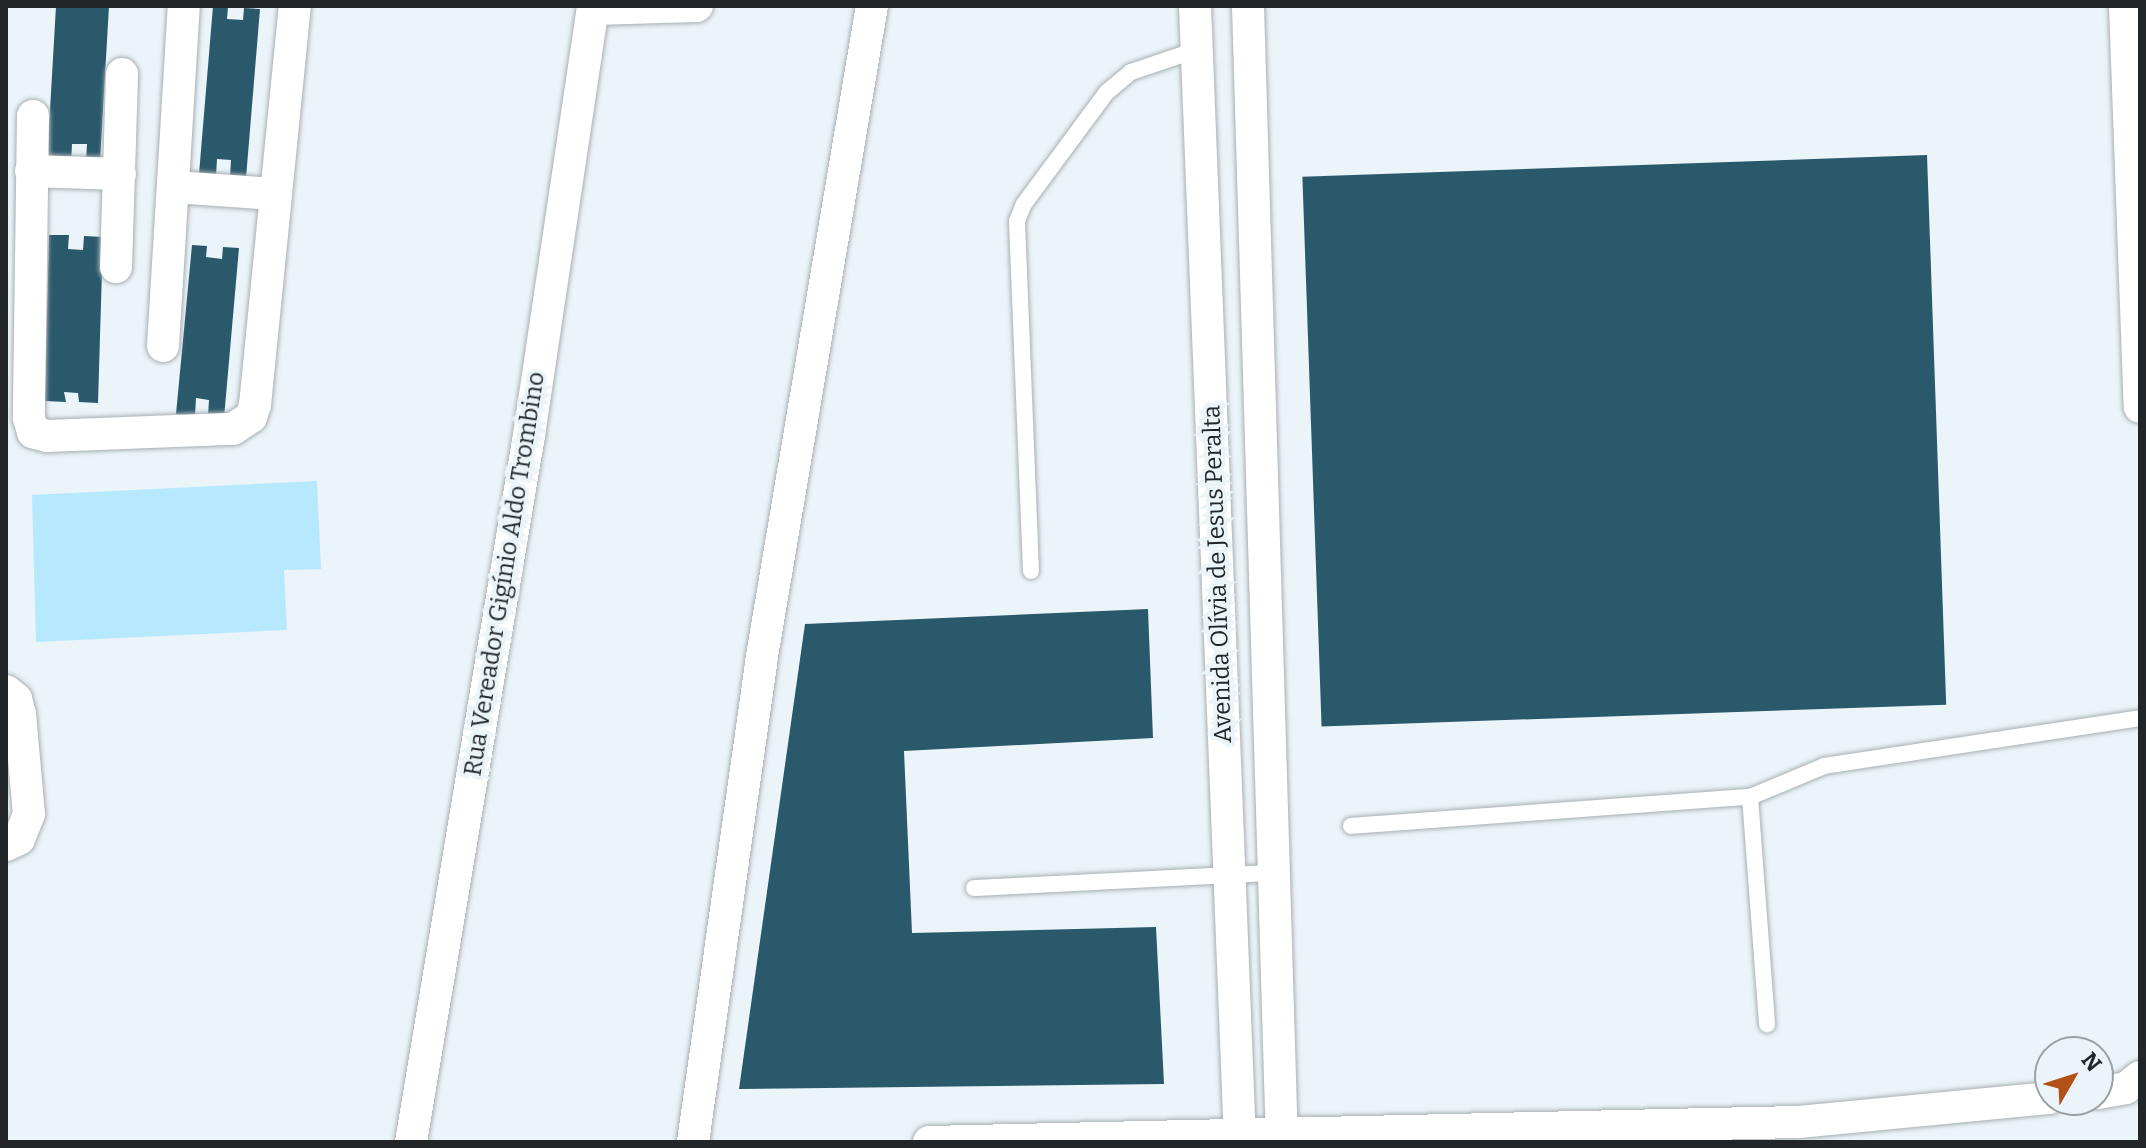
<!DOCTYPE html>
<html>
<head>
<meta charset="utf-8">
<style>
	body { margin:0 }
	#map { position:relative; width:2146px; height:1148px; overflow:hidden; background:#ebf4f8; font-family:Bitter,serif }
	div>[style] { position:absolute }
	.green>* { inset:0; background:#b6e8fe }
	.building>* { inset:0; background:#2a596c; transform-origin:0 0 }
	.roads { filter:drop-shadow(0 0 2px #a7afb3) drop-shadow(0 0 2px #a7afb3) }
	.service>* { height:16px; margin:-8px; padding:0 8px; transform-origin:8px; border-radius:8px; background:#fff }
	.minor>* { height:32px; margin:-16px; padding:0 16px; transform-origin:16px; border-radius:16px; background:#fff }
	span { translate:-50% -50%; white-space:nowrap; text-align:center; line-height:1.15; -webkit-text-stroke:8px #ebf4f8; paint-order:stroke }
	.street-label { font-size:24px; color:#232628 }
	.frame { position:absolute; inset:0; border:8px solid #232628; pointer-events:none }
	.north { position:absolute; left:2034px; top:1036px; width:80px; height:80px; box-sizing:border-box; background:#ebf4f8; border:2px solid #9ba2a5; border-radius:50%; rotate:51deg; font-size:22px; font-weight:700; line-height:32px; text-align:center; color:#232628 }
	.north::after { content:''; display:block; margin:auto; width:28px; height:36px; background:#b35017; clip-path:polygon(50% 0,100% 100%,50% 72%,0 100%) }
</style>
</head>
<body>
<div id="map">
	<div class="green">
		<i style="clip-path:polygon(317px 481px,321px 569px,284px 570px,287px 630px,36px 642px,32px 495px)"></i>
	</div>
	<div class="building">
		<i style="clip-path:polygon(56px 6px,109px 6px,100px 162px,86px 161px,87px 144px,72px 144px,71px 164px,47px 162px)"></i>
		<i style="clip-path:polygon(213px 6px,228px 7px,227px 19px,243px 20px,244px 8px,260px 9px,246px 178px,230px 177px,231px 160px,217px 159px,216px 176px,199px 174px)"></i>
		<i style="left:1927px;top:155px;width:550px;height:625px;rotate:88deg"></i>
		<i style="clip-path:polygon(49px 235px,69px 235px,68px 249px,83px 250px,84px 236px,103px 237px,98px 403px,79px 402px,78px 393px,64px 392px,66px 402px,45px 401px)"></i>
		<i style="clip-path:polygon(192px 245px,207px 246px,206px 257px,222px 259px,223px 247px,239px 248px,224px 418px,208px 416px,209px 400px,196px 398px,195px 416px,176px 414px)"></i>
		<i style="clip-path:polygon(1148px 609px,1153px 738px,904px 751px,912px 933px,1156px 927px,1164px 1084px,739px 1089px,805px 624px)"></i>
	</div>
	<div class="roads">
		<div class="service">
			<i style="left:1031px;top:571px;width:350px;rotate:-92.3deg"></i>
			<i style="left:1017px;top:221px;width:18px;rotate:-68deg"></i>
			<i style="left:1024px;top:204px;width:139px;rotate:-53.5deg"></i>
			<i style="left:1107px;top:92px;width:31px;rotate:-40deg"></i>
			<i style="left:1131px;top:72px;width:69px;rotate:-18.7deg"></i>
			<i style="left:1750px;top:797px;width:228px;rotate:85.7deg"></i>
			<i style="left:1351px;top:826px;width:400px;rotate:-4.2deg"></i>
			<i style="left:1750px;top:797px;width:80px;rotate:-22.7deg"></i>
			<i style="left:1824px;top:766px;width:320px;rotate:-8.6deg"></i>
			<i style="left:974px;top:888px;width:298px;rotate:-2.9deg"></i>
		</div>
		<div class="minor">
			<i style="left:1195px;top:6px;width:1137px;rotate:87.73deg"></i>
			<i style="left:1248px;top:6px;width:1137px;rotate:88.29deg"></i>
			<i style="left:2125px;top:6px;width:401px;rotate:87.9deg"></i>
			<i style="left:593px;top:9px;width:104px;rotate:-1.7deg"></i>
			<i style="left:33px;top:116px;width:302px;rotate:90.8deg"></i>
			<i style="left:29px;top:418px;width:15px;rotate:74deg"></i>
			<i style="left:33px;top:432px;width:15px;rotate:16deg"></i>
			<i style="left:47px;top:436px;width:186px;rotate:-2.2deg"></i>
			<i style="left:233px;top:429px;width:22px;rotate:-34deg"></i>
			<i style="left:251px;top:417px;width:13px;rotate:-72deg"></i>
			<i style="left:255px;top:405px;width:401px;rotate:-84.3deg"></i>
			<i style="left:31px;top:171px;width:89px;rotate:1.9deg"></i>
			<i style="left:174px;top:187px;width:101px;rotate:4deg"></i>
			<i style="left:116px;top:267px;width:193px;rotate:-88.2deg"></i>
			<i style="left:163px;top:346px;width:341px;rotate:-86.5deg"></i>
			<i style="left:6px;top:691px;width:13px;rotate:39deg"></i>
			<i style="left:16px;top:699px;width:16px;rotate:75deg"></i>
			<i style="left:20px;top:714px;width:100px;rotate:84.9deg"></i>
			<i style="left:29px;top:814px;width:27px;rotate:112deg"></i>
			<i style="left:19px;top:839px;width:14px;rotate:155deg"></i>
			<i style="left:2098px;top:1093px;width:28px;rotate:-10deg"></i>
			<i style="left:2126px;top:1088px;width:18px;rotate:-38deg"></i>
			<i style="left:411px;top:1142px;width:717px;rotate:-80.52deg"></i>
			<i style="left:529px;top:435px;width:434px;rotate:-81.5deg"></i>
			<i style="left:693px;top:1142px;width:485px;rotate:-81.9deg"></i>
			<i style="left:761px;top:662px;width:665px;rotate:-80.4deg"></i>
			<i style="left:929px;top:1142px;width:870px;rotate:-1.32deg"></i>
			<i style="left:1799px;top:1122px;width:252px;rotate:-5.5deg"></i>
		</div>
	</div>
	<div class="street-label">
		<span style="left:505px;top:574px;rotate:-81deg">Rua Vereador Gigínio Aldo Trombino</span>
		<span style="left:1218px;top:574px;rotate:-92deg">Avenida Olívia de Jesus Peralta</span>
	</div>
	<div class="frame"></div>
	<div class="north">N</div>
</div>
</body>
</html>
